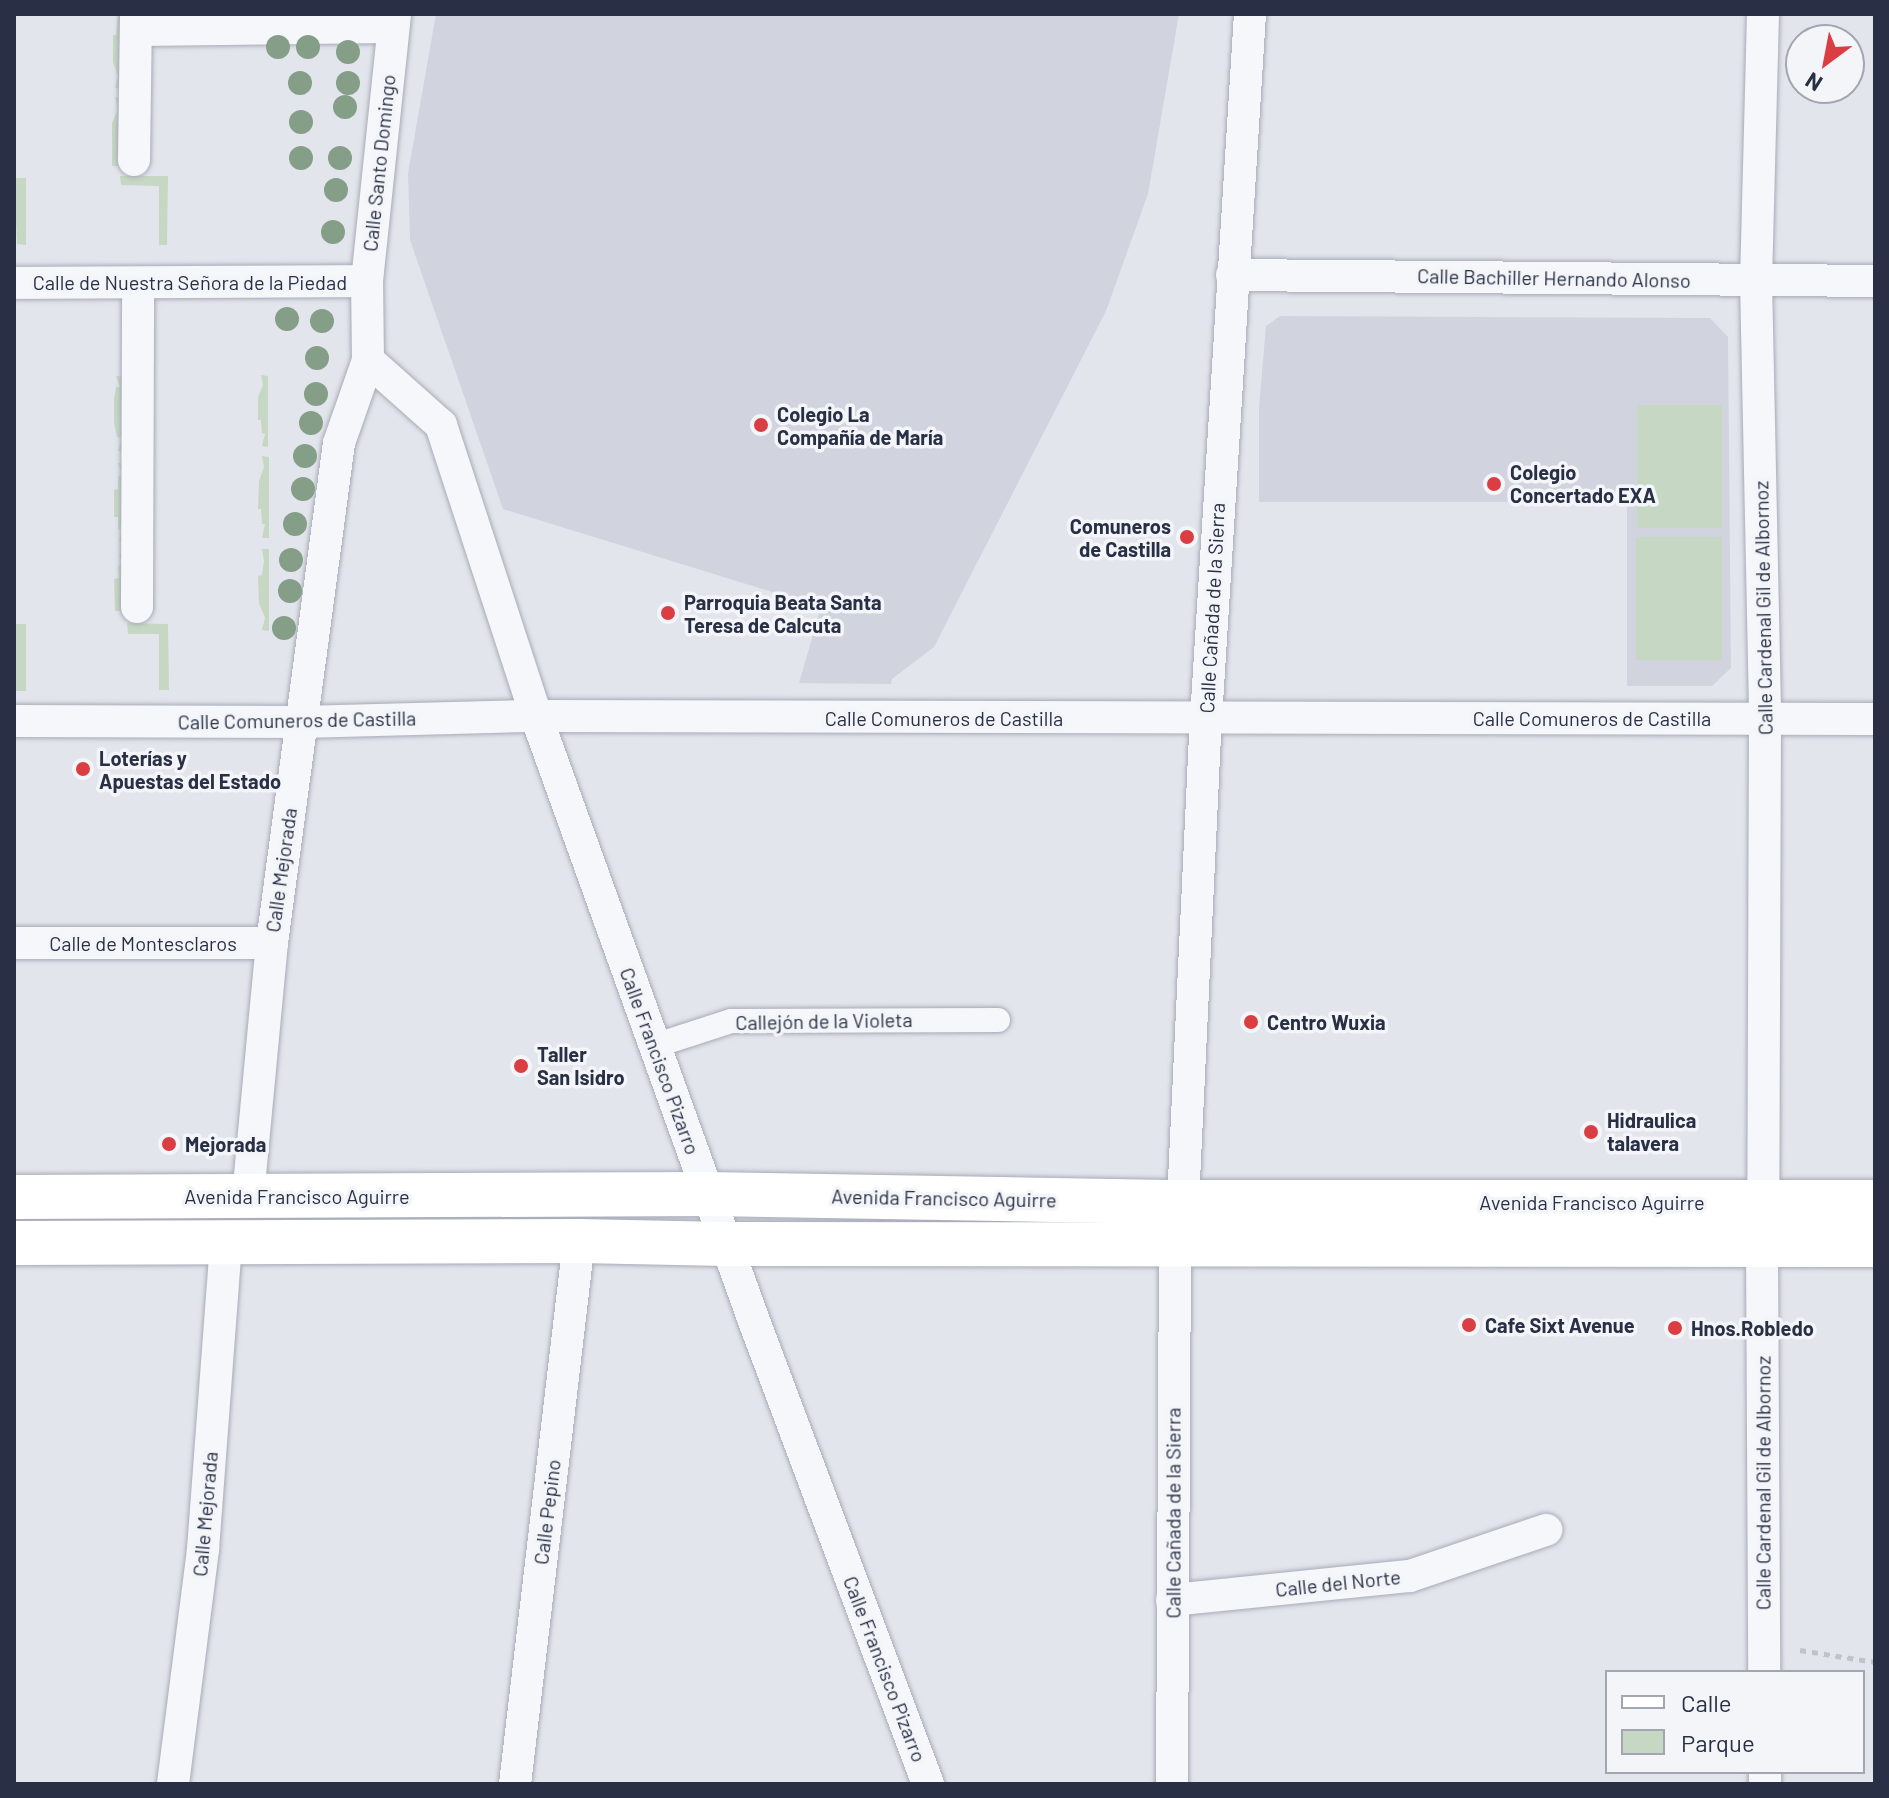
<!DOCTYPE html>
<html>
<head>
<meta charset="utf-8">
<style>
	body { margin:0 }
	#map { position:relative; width:1889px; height:1798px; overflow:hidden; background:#e3e5ec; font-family:Barlow,sans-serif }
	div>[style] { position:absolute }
	.built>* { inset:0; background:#d1d4de }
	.green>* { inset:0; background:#c6d7c3; transform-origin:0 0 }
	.path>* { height:5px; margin-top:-2.5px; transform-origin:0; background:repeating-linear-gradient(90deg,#c1c3cb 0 6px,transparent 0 12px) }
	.roads { filter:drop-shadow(0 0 2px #a7abb7) drop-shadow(0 0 2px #a7abb7) }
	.pedestrian>* { height:24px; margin:-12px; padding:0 12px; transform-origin:12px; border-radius:12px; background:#f6f7fa }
	.minor>* { height:32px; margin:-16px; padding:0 16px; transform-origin:16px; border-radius:16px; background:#f6f7fa }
	.primary>* { height:44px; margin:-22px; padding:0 22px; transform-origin:22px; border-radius:22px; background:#fff }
	.trees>* { width:24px; height:24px; margin:-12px; border-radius:50%; background:#859e87 }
	.dots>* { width:22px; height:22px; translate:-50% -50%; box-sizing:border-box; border:4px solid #f3f5f9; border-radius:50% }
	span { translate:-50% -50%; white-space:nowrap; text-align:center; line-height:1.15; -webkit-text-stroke:7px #f3f5f9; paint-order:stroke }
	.street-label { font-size:20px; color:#293046 }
	.poi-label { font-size:20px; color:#293046; font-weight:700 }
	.left { translate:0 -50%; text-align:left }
	.right { translate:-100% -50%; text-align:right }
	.frame { position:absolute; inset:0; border:16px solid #293046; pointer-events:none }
	.legend { position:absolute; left:1605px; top:1670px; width:260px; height:104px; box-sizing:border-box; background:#f3f5f9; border:2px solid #a2a6b1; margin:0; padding:10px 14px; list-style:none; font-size:24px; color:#293046 }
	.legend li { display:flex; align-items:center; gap:16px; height:40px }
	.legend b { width:40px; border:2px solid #a2a6b1 }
	.north { position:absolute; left:1785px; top:24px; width:80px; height:80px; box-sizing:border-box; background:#f3f5f9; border:2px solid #a2a6b1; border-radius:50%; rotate:212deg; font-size:22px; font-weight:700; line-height:32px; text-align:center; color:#293046 }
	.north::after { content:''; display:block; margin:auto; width:28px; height:36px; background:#da3e43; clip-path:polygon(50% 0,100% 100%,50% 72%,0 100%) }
</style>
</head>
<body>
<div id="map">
	<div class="built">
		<i style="clip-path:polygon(436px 14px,1179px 14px,1148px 194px,1106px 311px,934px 647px,892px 679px,891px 684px,799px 683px,821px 607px,503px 509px,410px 240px,408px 173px)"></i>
		<i style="clip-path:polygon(1280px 316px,1710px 318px,1728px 337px,1731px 668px,1712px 686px,1627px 686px,1627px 502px,1259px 502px,1259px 407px,1266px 326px)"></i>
	</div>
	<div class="green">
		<i style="clip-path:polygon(118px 14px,122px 14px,121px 88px,115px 88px,118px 76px,113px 62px,113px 35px,116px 35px)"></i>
		<i style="clip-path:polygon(115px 97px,121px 98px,121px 166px,112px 166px,112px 123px,118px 109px)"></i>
		<i style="clip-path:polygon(120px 176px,168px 176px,167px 245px,159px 245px,159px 186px,121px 185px)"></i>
		<i style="clip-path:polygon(14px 178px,26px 178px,26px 245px,17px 244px)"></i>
		<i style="clip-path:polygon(261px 375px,268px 376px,268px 447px,262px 446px,265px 434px,262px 433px,261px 420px,258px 420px,258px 397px,263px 385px)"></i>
		<i style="clip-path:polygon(116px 376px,125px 377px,126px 451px,118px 451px,122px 438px,117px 437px,114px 423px,114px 399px,116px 387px,120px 387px)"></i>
		<i style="left:1637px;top:405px;width:85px;height:123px"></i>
		<i style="clip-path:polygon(262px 456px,269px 457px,269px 538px,262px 538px,265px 524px,262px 524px,261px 509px,258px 509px,259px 481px,264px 467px)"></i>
		<i style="clip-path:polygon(118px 463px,125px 463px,127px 542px,119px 542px,122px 530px,118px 529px,118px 517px,114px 517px,114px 490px,118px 489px,118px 476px,122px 475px)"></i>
		<i style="left:1636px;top:537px;width:86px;height:123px"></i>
		<i style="clip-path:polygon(262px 549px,269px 549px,269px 631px,262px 630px,265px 618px,259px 603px,258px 576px,262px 575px,264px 561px)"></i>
		<i style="clip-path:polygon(119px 554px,126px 554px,127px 611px,115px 611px,114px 579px,119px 578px,118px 566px,122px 564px)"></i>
		<i style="clip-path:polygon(127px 623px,168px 624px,169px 690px,159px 690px,159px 634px,128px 634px)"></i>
		<i style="left:14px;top:624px;width:12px;height:67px"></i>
	</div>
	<div class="path">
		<i style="left:1800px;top:1650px;width:76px;rotate:9.1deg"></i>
	</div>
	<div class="roads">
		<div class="pedestrian">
			<i style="left:654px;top:1046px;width:81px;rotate:-18deg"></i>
			<i style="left:731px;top:1021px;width:267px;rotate:-0.2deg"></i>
		</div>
		<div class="minor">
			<i style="left:1763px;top:14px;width:266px;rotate:91.5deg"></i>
			<i style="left:1756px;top:280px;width:438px;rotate:88.8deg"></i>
			<i style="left:1765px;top:718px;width:484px;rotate:90.2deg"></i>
			<i style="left:136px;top:30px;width:257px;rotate:-0.7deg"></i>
			<i style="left:134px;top:160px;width:146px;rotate:-89.2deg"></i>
			<i style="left:1232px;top:275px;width:643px;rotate:0.53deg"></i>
			<i style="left:14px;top:283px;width:353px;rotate:-0.3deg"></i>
			<i style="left:368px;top:360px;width:98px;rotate:41.7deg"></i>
			<i style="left:441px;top:425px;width:306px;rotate:71.9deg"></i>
			<i style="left:536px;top:716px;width:643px;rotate:70.18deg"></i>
			<i style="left:754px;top:1321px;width:495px;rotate:69.4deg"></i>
			<i style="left:137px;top:607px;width:323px;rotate:-89.8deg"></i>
			<i style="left:14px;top:721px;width:287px;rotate:0.2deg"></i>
			<i style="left:301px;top:722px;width:235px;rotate:-1.5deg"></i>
			<i style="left:536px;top:716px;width:1339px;rotate:0.13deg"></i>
			<i style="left:14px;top:943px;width:258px"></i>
			<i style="left:248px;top:1196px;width:254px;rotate:-84.6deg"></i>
			<i style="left:272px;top:943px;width:504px;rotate:-82.37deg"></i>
			<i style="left:339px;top:443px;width:88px;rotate:-70.7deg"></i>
			<i style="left:368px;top:360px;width:79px;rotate:-90.7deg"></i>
			<i style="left:367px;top:281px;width:268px;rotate:-84deg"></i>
			<i style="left:1183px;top:1202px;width:484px;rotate:-87.3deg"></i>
			<i style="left:1206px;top:719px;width:706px;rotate:-86.43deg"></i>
			<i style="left:1762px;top:1245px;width:427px;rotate:89.7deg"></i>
			<i style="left:1172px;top:1600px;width:239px;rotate:-5.8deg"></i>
			<i style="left:1410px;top:1576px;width:144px;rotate:-18.7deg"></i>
			<i style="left:1765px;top:1772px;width:12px;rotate:90deg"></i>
			<i style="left:173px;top:1784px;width:237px;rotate:-82.7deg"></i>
			<i style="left:203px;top:1549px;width:306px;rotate:-85.7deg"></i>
			<i style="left:515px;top:1784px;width:547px;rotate:-83.28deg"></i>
			<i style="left:1172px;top:1784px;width:542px;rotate:-89.68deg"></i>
		</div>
		<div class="primary">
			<i style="left:14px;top:1197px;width:694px;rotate:-0.25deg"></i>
			<i style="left:708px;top:1194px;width:475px;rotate:1deg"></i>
			<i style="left:1183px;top:1202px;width:692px"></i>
			<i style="left:14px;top:1243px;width:565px;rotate:-0.2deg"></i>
			<i style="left:579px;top:1241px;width:147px;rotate:1.2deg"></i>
			<i style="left:726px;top:1244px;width:1149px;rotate:0.05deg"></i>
		</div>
	</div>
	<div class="trees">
		<i style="left:278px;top:47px"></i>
		<i style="left:308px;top:47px"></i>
		<i style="left:348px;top:52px"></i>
		<i style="left:300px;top:83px"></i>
		<i style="left:348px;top:83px"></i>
		<i style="left:345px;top:107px"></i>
		<i style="left:301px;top:122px"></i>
		<i style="left:301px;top:158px"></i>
		<i style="left:340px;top:158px"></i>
		<i style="left:336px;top:190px"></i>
		<i style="left:333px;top:232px"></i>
		<i style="left:287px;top:319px"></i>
		<i style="left:322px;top:321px"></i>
		<i style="left:317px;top:358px"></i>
		<i style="left:316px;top:394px"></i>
		<i style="left:311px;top:423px"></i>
		<i style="left:305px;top:456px"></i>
		<i style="left:303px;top:489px"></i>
		<i style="left:295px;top:524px"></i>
		<i style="left:291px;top:560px"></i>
		<i style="left:290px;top:591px"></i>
		<i style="left:284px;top:628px"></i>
	</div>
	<div class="dots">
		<i style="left:761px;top:425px;background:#da3e43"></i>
		<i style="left:1494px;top:484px;background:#da3e43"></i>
		<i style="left:1187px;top:537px;background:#da3e43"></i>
		<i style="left:668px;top:613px;background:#da3e43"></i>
		<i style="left:83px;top:769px;background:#da3e43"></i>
		<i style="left:1251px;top:1022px;background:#da3e43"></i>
		<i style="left:521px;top:1066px;background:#da3e43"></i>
		<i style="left:1591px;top:1132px;background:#da3e43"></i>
		<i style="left:169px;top:1144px;background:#da3e43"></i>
		<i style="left:1469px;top:1325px;background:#da3e43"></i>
		<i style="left:1675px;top:1328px;background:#da3e43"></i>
	</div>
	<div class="street-label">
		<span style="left:379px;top:163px;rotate:-84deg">Calle Santo Domingo</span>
		<span style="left:1554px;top:278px;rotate:1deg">Calle Bachiller Hernando Alonso</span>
		<span style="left:190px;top:282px">Calle de Nuestra Señora de la Piedad</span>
		<span style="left:1212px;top:608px;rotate:-87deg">Calle Cañada de la Sierra</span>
		<span style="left:1763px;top:608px;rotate:-91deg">Calle Cardenal Gil de Albornoz</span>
		<span style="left:944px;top:718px">Calle Comuneros de Castilla</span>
		<span style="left:1592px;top:718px">Calle Comuneros de Castilla</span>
		<span style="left:297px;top:720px;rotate:-1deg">Calle Comuneros de Castilla</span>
		<span style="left:281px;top:870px;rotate:-82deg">Calle Mejorada</span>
		<span style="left:143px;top:943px">Calle de Montesclaros</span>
		<span style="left:824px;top:1021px;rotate:-1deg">Callejón de la Violeta</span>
		<span style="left:660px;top:1061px;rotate:70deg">Calle Francisco Pizarro</span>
		<span style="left:297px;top:1196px">Avenida Francisco Aguirre</span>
		<span style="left:944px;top:1198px;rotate:1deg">Avenida Francisco Aguirre</span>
		<span style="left:1592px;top:1202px">Avenida Francisco Aguirre</span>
		<span style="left:1763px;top:1483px;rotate:-90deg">Calle Cardenal Gil de Albornoz</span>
		<span style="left:547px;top:1512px;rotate:-83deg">Calle Pepino</span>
		<span style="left:1173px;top:1513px;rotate:-90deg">Calle Cañada de la Sierra</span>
		<span style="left:205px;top:1514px;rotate:-85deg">Calle Mejorada</span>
		<span style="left:1338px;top:1583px;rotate:-6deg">Calle del Norte</span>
		<span style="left:885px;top:1669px;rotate:69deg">Calle Francisco Pizarro</span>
	</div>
	<div class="poi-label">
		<span class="left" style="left:777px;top:426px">Colegio La<br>Compañía de María</span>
		<span class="left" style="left:1510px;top:484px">Colegio<br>Concertado EXA</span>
		<span class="right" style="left:1171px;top:538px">Comuneros<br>de Castilla</span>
		<span class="left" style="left:684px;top:614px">Parroquia Beata Santa<br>Teresa de Calcuta</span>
		<span class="left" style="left:99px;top:770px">Loterías y<br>Apuestas del Estado</span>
		<span class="left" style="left:1267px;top:1022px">Centro Wuxia</span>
		<span class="left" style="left:537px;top:1066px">Taller<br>San Isidro</span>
		<span class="left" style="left:1607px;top:1132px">Hidraulica<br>talavera</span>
		<span class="left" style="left:185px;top:1144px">Mejorada</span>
		<span class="left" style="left:1485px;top:1325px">Cafe Sixt Avenue</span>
		<span class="left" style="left:1691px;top:1328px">Hnos.Robledo</span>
	</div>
	<div class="frame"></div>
	<ul class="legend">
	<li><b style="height:10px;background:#fff"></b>Calle</li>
	<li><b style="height:22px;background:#c6d7c3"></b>Parque</li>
	</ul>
	<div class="north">N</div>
</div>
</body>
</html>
